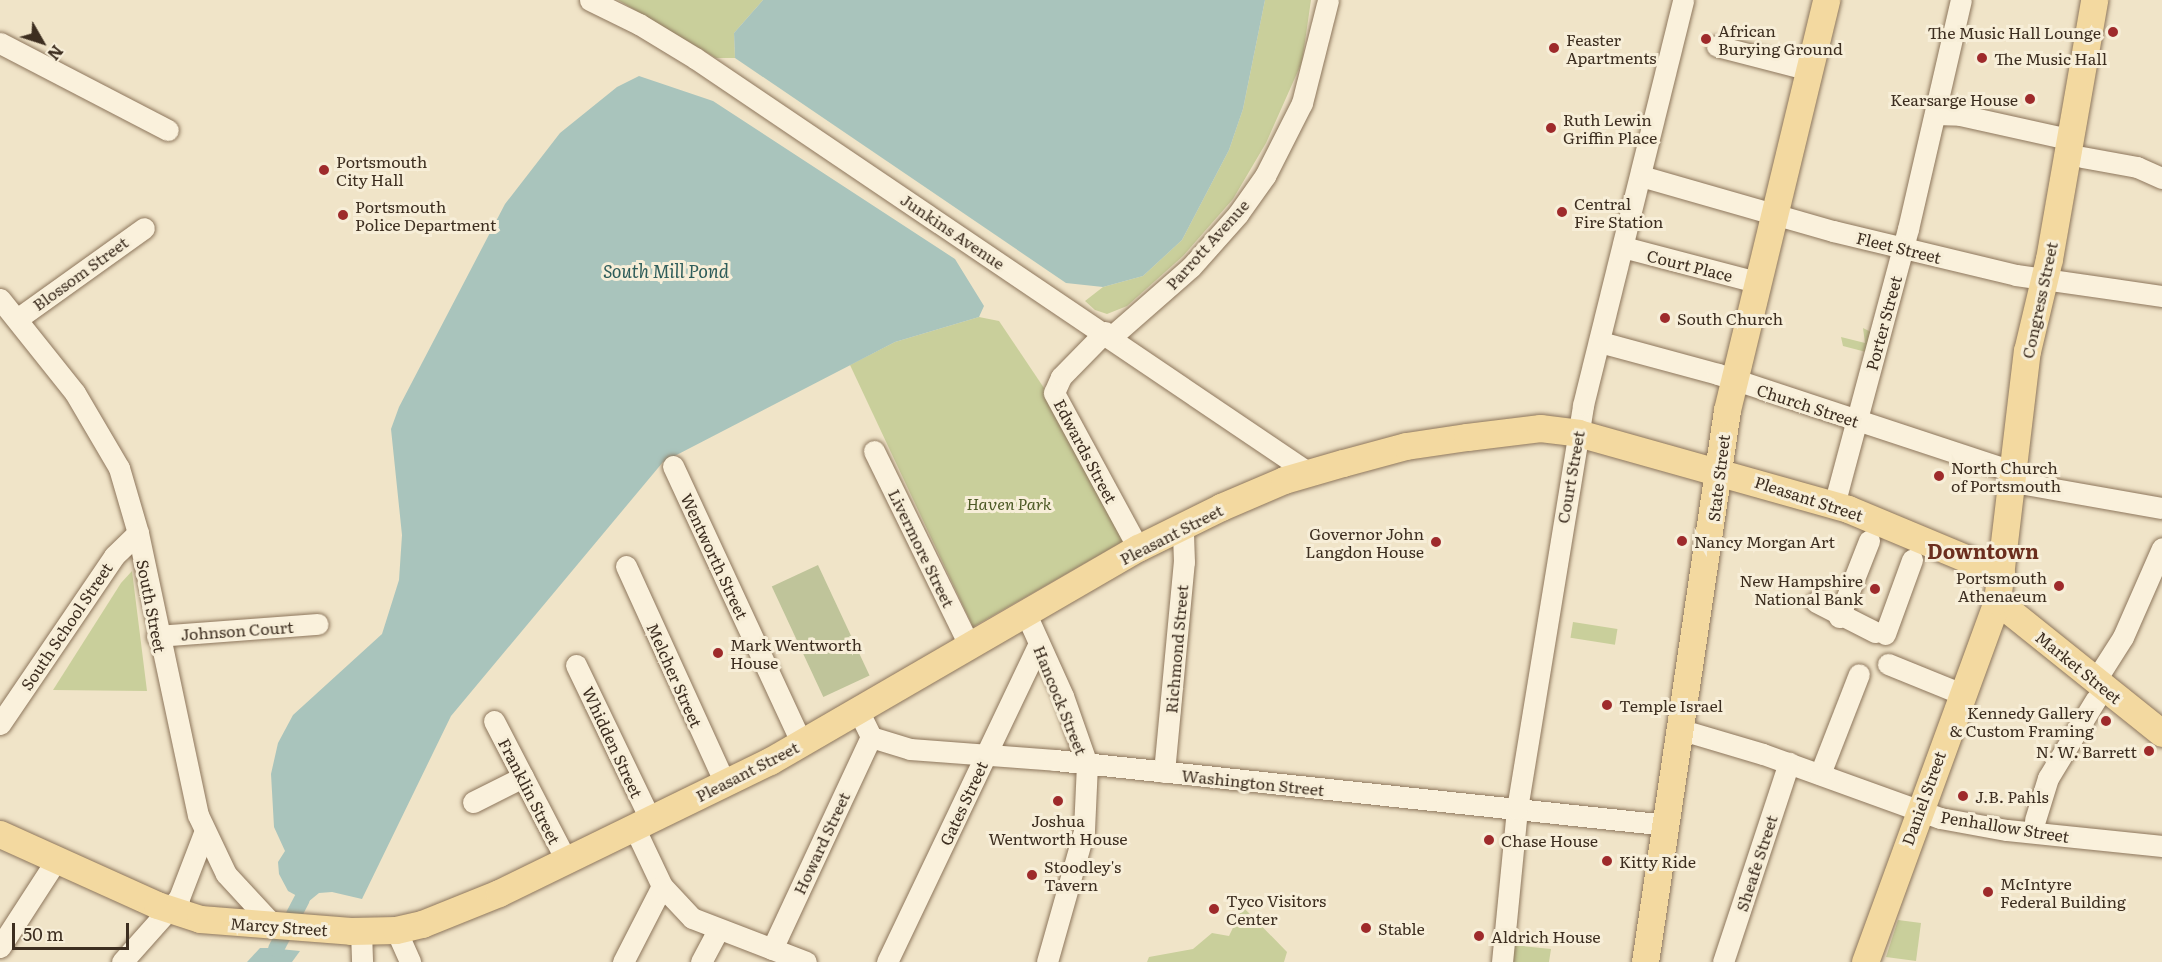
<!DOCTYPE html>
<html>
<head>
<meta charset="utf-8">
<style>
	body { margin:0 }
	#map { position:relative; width:2162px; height:962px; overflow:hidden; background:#f0e4c8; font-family:Literata,serif }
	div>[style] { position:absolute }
	.green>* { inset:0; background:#c9cf9b; transform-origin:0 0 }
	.cemetery>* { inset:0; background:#bfc49a; transform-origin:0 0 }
	.water>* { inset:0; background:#a9c4bc }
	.canal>* { height:16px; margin:-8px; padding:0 8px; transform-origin:8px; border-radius:8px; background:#a9c4bc }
	.roads { filter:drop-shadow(0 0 2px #8d765c) drop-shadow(0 0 2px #8d765c) }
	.minor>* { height:21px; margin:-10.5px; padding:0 10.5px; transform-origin:10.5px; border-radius:10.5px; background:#faf1dc }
	.major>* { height:27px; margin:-13.5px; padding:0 13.5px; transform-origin:13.5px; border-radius:13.5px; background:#f3d9a0 }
	.dots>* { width:16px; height:16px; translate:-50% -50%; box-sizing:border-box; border:3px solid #f7eed8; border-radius:50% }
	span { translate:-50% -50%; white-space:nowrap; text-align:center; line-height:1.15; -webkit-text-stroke:6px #f7eed8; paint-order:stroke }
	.poi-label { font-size:16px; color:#3d2e20 }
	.left { translate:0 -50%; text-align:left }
	.right { translate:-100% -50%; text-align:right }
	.street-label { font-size:16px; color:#3d2e20 }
	.park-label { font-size:16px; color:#4d5a26; font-style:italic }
	.water-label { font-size:18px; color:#2f5d5a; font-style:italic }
	.quarter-label { font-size:20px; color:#6b2e1e; font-weight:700 }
	.north { position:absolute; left:12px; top:12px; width:60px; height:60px; -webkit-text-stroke:4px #f7eed8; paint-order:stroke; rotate:129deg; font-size:16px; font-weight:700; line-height:24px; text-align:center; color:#3d2e20 }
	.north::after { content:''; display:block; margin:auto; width:21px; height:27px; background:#3d2e20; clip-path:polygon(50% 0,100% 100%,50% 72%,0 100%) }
	.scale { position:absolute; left:12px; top:923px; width:117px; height:27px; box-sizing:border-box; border:3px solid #3d2e20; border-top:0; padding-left:8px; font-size:18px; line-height:21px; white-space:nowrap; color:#3d2e20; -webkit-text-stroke:4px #f7eed8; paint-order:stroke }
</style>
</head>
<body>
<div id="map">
	<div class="green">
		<i style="clip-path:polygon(618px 0,763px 0,734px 33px,735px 58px,716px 58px)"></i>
		<i style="clip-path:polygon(1265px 0,1311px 0,1302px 62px,1266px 143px,1233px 199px,1183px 256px,1127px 306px,1107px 314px,1095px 310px,1085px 301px,1103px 287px,1143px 276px,1182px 240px,1229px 150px,1243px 109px)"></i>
		<i style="clip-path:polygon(979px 317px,999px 321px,1048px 394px,1127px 539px,973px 627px,850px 365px,895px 342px)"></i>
		<i style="clip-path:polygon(1863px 328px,1871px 332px,1866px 352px,1843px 346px,1841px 337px,1865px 343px)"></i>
		<i style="clip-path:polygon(132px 571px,147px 691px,53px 690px,121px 583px)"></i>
		<i style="left:1573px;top:622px;width:45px;height:16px;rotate:9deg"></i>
		<i style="clip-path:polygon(1243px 907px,1287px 952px,1284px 962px,1147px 962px,1149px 957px,1193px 949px,1212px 933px,1229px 936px)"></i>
		<i style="clip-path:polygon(1898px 920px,1921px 923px,1916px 961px,1886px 957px)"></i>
		<i style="clip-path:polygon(1513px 945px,1551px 949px,1549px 962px,1512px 962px)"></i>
	</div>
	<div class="cemetery">
		<i style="left:818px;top:565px;width:122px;height:51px;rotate:65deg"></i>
	</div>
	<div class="water">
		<i style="clip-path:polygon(763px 0,1265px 0,1243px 109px,1229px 150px,1182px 240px,1143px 276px,1103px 287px,1066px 283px,735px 58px,734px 33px)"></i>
		<i style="clip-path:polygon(639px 76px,713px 101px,955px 259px,984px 306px,979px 317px,895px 342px,663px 462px,451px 716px,362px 899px,332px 892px,319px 893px,308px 902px,288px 891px,279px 874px,278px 862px,285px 851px,274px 827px,271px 774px,278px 743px,293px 715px,382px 634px,399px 580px,402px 535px,391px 429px,399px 407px,505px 204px,560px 133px,617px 87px)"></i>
		<i style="clip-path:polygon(260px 948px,269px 948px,300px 951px,292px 962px,247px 962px)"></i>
	</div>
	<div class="canal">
		<i style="left:276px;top:949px;width:56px;rotate:-62.5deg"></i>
	</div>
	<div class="roads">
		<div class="minor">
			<i style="left:590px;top:0;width:55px;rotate:26.1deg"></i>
			<i style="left:639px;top:24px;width:66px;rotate:31.3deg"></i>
			<i style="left:695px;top:58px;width:741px;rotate:34.05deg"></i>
			<i style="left:0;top:43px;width:189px;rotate:27.4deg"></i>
			<i style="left:1717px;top:46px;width:96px;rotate:14.5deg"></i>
			<i style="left:1935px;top:114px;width:25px;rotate:2deg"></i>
			<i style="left:1960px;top:115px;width:111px;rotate:12.5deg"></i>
			<i style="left:2082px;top:157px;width:56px;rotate:10.3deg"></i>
			<i style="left:2137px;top:167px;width:27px;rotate:24deg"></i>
			<i style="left:1641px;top:176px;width:200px;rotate:16deg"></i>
			<i style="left:1833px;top:231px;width:188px;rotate:13.5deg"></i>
			<i style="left:2016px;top:275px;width:148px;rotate:8.2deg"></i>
			<i style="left:1623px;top:247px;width:138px;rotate:14.7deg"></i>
			<i style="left:0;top:299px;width:120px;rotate:51.4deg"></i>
			<i style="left:75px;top:393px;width:87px;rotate:59.6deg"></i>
			<i style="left:119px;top:468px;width:68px;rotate:73.7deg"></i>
			<i style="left:138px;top:533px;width:288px;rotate:78deg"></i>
			<i style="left:198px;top:815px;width:65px;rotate:64.6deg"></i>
			<i style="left:226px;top:874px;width:69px;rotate:47.3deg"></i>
			<i style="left:17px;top:319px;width:156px;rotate:-35.6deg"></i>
			<i style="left:1105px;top:332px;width:63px;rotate:134.4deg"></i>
			<i style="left:1061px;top:377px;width:17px;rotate:114deg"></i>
			<i style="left:1054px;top:393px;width:176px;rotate:61.5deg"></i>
			<i style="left:1111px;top:337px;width:106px;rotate:-41.2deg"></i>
			<i style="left:1191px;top:267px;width:71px;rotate:-48.4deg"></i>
			<i style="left:1238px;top:214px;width:47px;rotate:-54.6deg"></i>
			<i style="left:1265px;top:176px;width:82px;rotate:-63.1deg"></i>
			<i style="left:1302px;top:103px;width:106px;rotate:-75.8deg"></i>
			<i style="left:1600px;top:342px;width:122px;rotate:15.2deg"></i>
			<i style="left:1718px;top:374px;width:313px;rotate:18.3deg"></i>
			<i style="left:874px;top:451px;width:216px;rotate:63.9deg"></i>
			<i style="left:673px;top:466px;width:306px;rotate:65.1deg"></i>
			<i style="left:2014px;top:482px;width:150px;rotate:10deg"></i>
			<i style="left:1834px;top:505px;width:286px;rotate:-75deg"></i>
			<i style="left:1908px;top:229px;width:235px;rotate:-77deg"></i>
			<i style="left:626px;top:566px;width:239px;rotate:65.5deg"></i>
			<i style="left:1816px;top:602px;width:66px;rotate:27deg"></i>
			<i style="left:1026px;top:614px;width:90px;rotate:65.7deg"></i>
			<i style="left:1063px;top:696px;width:72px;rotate:70.6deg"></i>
			<i style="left:1087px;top:764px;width:67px;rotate:92.6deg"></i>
			<i style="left:1084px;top:831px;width:136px;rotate:105.8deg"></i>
			<i style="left:1839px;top:617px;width:82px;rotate:-68.5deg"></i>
			<i style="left:1885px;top:634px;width:79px;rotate:-70deg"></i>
			<i style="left:157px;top:636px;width:161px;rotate:-4.3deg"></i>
			<i style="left:1888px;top:664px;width:80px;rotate:22.1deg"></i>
			<i style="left:576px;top:665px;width:171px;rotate:64.3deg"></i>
			<i style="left:2095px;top:681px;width:52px;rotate:-57.5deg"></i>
			<i style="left:2123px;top:637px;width:97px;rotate:-66.3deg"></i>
			<i style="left:858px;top:710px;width:30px;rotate:64deg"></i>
			<i style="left:871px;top:737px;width:41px;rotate:17.1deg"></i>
			<i style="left:910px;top:749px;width:145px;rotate:4.3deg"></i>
			<i style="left:1055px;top:760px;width:615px;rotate:6.06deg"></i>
			<i style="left:494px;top:721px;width:157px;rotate:62.6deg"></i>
			<i style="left:0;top:724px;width:203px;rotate:-55.8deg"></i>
			<i style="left:114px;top:556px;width:33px;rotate:-44deg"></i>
			<i style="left:1682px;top:730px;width:84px;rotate:16.5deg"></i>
			<i style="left:1763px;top:754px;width:188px;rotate:19.9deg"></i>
			<i style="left:1940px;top:818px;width:68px;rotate:10.2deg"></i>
			<i style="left:2007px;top:830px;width:156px;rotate:5.9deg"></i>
			<i style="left:1164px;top:772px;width:211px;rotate:-84.6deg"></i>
			<i style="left:1184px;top:562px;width:37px;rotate:-92deg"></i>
			<i style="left:1820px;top:774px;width:107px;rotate:-68.7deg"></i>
			<i style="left:473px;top:802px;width:56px;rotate:-26.6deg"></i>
			<i style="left:2035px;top:820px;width:44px;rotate:-72.8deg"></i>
			<i style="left:2048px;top:778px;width:92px;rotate:-58.7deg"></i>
			<i style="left:634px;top:827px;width:65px;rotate:64.6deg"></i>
			<i style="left:662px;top:886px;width:44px;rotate:46.8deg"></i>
			<i style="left:692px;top:918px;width:122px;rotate:21.1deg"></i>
			<i style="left:396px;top:930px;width:35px;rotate:66deg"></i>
			<i style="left:361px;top:931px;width:31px;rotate:88deg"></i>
			<i style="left:0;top:947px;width:105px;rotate:-57.1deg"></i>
			<i style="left:772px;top:949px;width:234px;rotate:-65deg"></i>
			<i style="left:122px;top:962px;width:86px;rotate:-48.3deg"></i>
			<i style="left:179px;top:898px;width:70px;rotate:-69deg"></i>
			<i style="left:623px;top:962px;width:85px;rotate:-62.8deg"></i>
			<i style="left:701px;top:962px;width:36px;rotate:-62deg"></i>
			<i style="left:887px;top:962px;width:352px;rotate:-64.5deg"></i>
			<i style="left:1502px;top:962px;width:154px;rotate:-84.4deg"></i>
			<i style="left:1517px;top:809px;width:409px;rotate:-80.7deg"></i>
			<i style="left:1583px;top:405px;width:417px;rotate:-76.1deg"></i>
			<i style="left:1723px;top:962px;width:210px;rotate:-71.7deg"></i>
		</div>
		<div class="major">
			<i style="left:1997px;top:601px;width:211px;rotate:38.7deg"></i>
			<i style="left:0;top:834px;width:172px;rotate:24.3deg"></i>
			<i style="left:157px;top:905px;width:45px;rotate:18deg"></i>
			<i style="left:200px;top:919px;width:151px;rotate:4.5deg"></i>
			<i style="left:351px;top:931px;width:45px;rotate:-1.3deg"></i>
			<i style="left:396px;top:930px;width:27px;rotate:-13deg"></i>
			<i style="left:422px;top:924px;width:83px;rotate:-21.9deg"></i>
			<i style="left:499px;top:893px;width:301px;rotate:-26deg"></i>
			<i style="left:770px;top:761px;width:425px;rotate:-30.1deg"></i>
			<i style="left:1138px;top:548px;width:93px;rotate:-26.3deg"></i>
			<i style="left:1221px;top:507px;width:69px;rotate:-23.2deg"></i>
			<i style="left:1284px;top:480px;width:61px;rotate:-16.1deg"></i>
			<i style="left:1343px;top:463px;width:65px;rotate:-15.1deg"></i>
			<i style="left:1406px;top:446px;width:62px;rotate:-8.4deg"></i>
			<i style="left:1467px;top:437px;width:74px;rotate:-7deg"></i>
			<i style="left:1540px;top:428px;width:38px;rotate:7deg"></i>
			<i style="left:1578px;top:433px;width:280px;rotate:15.7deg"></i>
			<i style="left:1848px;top:509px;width:166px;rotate:22.7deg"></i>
			<i style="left:1645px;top:962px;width:558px;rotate:-81.55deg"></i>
			<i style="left:1727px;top:410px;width:422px;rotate:-76.4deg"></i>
			<i style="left:1865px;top:962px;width:384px;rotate:-69.9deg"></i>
			<i style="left:1997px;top:601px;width:252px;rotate:-83.2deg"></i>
			<i style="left:2027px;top:351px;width:95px;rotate:-76.6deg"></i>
			<i style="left:2049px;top:259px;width:263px;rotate:-80.1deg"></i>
		</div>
	</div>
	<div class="dots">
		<i style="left:2113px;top:32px;background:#9e2a2b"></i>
		<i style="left:1706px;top:39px;background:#9e2a2b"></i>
		<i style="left:1554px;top:48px;background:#9e2a2b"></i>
		<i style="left:1982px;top:58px;background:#9e2a2b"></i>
		<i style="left:2030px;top:99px;background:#9e2a2b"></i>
		<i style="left:1551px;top:128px;background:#9e2a2b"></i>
		<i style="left:324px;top:170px;background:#9e2a2b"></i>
		<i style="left:1562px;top:212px;background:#9e2a2b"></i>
		<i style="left:343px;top:215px;background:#9e2a2b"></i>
		<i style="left:1665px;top:318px;background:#9e2a2b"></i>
		<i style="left:1939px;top:476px;background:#9e2a2b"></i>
		<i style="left:1682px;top:541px;background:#9e2a2b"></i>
		<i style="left:1436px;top:542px;background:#9e2a2b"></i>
		<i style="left:2059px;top:586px;background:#9e2a2b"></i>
		<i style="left:1875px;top:589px;background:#9e2a2b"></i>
		<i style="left:718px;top:653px;background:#9e2a2b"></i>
		<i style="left:1607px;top:705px;background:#9e2a2b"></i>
		<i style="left:2106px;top:721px;background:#9e2a2b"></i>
		<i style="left:2149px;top:751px;background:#9e2a2b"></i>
		<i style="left:1963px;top:796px;background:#9e2a2b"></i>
		<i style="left:1058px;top:801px;background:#9e2a2b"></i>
		<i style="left:1489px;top:840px;background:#9e2a2b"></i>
		<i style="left:1607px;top:861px;background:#9e2a2b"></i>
		<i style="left:1032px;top:875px;background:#9e2a2b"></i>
		<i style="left:1988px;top:892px;background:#9e2a2b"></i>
		<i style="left:1214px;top:909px;background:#9e2a2b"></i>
		<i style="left:1366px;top:928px;background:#9e2a2b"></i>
		<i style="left:1479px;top:936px;background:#9e2a2b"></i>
	</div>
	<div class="poi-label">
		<span class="left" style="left:1718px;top:39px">African<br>Burying Ground</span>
		<span class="right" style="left:2101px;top:32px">The Music Hall Lounge</span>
		<span class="left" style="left:1566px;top:48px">Feaster<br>Apartments</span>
		<span class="left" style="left:1994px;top:58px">The Music Hall</span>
		<span class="right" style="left:2018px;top:99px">Kearsarge House</span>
		<span class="left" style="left:1563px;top:128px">Ruth Lewin<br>Griffin Place</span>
		<span class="left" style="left:336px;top:170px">Portsmouth<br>City Hall</span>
		<span class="left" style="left:1574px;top:212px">Central<br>Fire Station</span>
		<span class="left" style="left:355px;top:215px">Portsmouth<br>Police Department</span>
		<span class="left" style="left:1677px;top:318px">South Church</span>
		<span class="left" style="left:1951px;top:476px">North Church<br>of Portsmouth</span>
		<span class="right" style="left:1424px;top:542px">Governor John<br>Langdon House</span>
		<span class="left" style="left:1694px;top:541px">Nancy Morgan Art</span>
		<span class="right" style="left:2047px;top:586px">Portsmouth<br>Athenaeum</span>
		<span class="right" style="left:1863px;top:589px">New Hampshire<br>National Bank</span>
		<span class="left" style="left:730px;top:653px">Mark Wentworth<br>House</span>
		<span class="left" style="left:1619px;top:705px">Temple Israel</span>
		<span class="right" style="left:2094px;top:721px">Kennedy Gallery<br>&amp; Custom Framing</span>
		<span class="right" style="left:2137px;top:751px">N. W. Barrett</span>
		<span class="left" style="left:1975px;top:796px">J.B. Pahls</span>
		<span style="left:1058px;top:829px">Joshua<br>Wentworth House</span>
		<span class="left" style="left:1501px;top:840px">Chase House</span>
		<span class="left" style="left:1619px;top:861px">Kitty Ride</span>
		<span class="left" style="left:1044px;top:875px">Stoodley's<br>Tavern</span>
		<span class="left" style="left:2000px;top:892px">McIntyre<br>Federal Building</span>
		<span class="left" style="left:1226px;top:909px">Tyco Visitors<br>Center</span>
		<span class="left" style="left:1378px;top:928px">Stable</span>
		<span class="left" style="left:1491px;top:936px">Aldrich House</span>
	</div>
	<div class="street-label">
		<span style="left:953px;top:231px;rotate:34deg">Junkins Avenue</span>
		<span style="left:1207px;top:244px;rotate:-48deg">Parrott Avenue</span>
		<span style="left:1899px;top:247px;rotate:14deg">Fleet Street</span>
		<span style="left:1690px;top:265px;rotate:14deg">Court Place</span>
		<span style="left:80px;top:273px;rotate:-36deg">Blossom Street</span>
		<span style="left:2039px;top:300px;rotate:-78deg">Congress Street</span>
		<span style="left:1883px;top:323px;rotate:-75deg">Porter Street</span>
		<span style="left:1808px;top:405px;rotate:18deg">Church Street</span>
		<span style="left:1086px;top:451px;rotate:62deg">Edwards Street</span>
		<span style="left:1570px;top:477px;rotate:-80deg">Court Street</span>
		<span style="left:1718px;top:478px;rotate:-83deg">State Street</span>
		<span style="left:1809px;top:498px;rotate:18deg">Pleasant Street</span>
		<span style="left:1171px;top:534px;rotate:-27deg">Pleasant Street</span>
		<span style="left:922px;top:548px;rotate:64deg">Livermore Street</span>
		<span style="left:715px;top:556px;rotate:65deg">Wentworth Street</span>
		<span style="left:152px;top:606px;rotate:79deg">South Street</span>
		<span style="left:66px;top:626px;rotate:-56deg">South School Street</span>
		<span style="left:237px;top:630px;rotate:-4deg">Johnson Court</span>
		<span style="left:1176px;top:649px;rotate:-85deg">Richmond Street</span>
		<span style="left:2079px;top:667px;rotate:39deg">Market Street</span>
		<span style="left:675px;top:675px;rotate:66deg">Melcher Street</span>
		<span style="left:1061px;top:700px;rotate:68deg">Hancock Street</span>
		<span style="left:613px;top:742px;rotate:65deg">Whidden Street</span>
		<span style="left:747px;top:771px;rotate:-27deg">Pleasant Street</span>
		<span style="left:1253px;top:782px;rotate:6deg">Washington Street</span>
		<span style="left:530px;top:791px;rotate:63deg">Franklin Street</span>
		<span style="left:1923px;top:798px;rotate:-70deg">Daniel Street</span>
		<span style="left:963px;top:803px;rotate:-65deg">Gates Street</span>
		<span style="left:2005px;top:826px;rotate:9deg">Penhallow Street</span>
		<span style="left:821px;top:843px;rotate:-65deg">Howard Street</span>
		<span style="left:1756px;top:863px;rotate:-72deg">Sheafe Street</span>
		<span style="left:279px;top:926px;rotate:4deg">Marcy Street</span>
	</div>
	<div class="park-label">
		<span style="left:1009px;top:503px">Haven Park</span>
	</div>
	<div class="water-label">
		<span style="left:666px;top:271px">South Mill Pond</span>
	</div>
	<div class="quarter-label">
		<span style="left:1983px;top:550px">Downtown</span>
	</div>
	<div class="north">N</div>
	<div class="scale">50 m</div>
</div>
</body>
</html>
